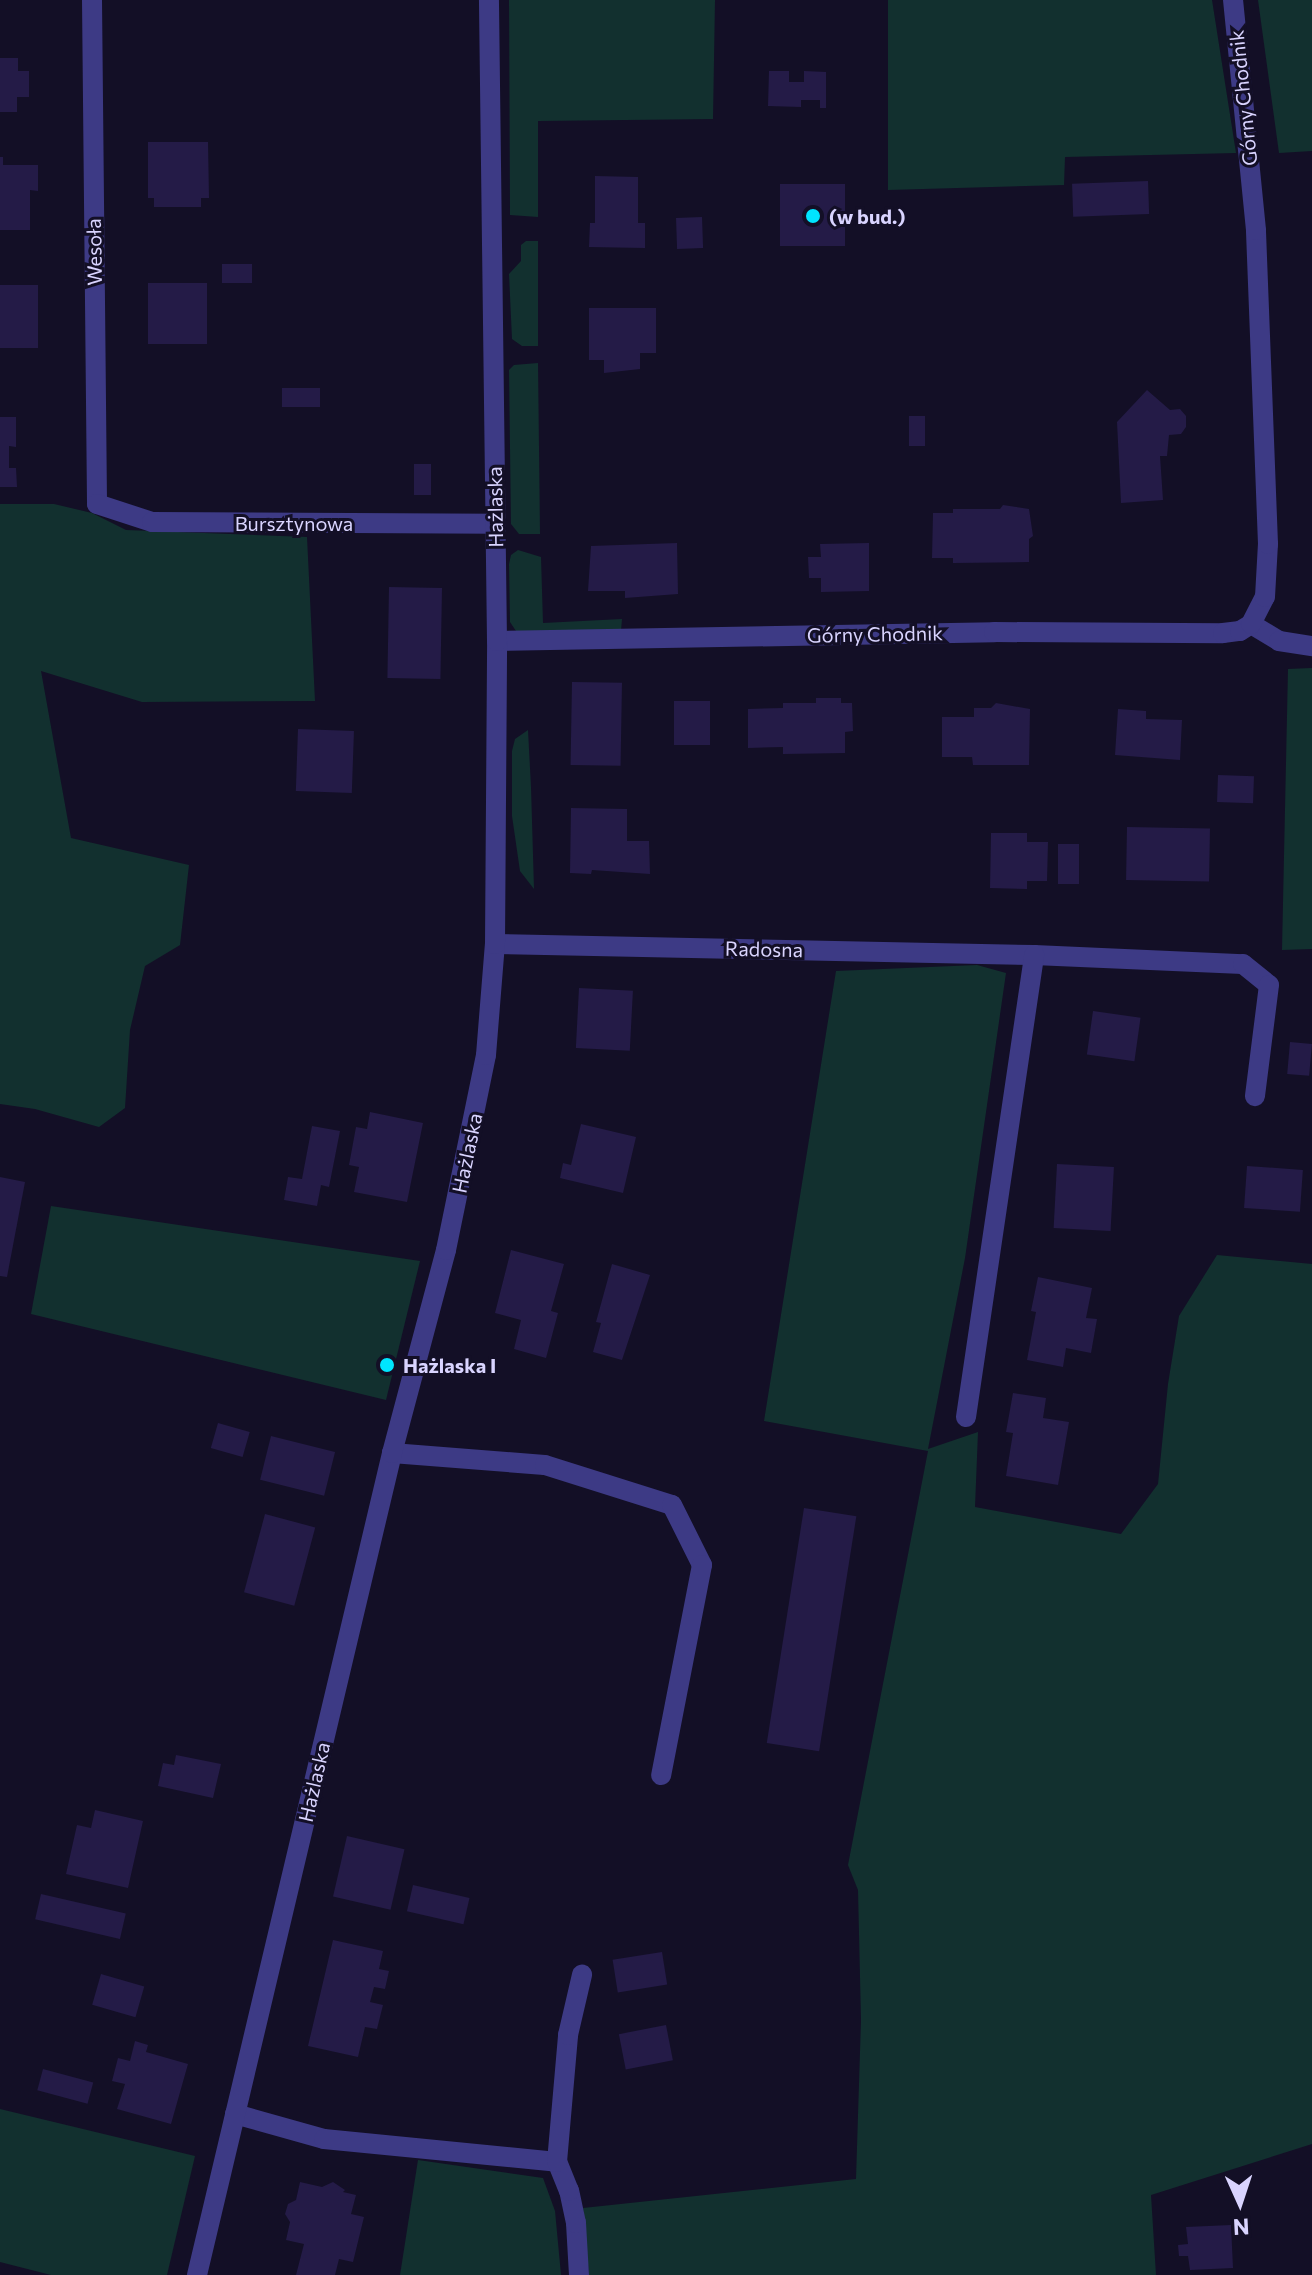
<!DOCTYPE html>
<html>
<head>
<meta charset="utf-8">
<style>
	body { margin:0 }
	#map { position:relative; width:1312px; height:2275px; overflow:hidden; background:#130f26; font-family:Commissioner,sans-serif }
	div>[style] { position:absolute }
	.green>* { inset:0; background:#12302f }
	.building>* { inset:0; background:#241b47; transform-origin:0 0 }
	.minor>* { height:20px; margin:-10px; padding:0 10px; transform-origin:10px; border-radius:10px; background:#3d3a85 }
	.dots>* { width:22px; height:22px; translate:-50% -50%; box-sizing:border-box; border:4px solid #130f26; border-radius:50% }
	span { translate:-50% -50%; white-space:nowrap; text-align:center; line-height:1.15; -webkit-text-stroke:6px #130f26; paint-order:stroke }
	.street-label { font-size:20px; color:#d9d4ff }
	.poi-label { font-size:20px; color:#d9d4ff; font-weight:700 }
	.left { translate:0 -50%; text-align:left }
	.north { position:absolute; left:1200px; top:2163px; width:80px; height:80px; -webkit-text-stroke:6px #130f26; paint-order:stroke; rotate:177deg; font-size:22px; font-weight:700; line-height:32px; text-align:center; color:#d9d4ff }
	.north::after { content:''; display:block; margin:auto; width:28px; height:36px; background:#d9d4ff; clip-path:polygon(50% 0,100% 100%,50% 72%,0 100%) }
</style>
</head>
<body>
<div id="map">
	<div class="green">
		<i style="clip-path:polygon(509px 0,715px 0,713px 119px,538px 121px,538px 217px,510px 215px)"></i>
		<i style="clip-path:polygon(888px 0,1212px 0,1236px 153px,1065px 157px,1064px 185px,888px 190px)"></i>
		<i style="clip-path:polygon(1258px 0,1312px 0,1312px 151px,1279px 153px)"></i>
		<i style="clip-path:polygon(526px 241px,538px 241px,538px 346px,522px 346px,512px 339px,509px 274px,521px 261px,521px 245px)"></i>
		<i style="clip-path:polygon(538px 363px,540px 534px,519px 534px,511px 524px,509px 370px,514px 365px)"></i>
		<i style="clip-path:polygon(0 504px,54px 504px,92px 513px,126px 530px,307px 537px,315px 701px,142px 702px,41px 671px,71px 838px,189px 865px,180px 945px,145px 966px,130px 1030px,125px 1108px,99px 1127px,35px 1109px,0 1104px)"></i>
		<i style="clip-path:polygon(518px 550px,541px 557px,543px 623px,622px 619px,621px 631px,516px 631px,510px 622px,509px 564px,511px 555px)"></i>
		<i style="clip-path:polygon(1312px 668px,1312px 949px,1282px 950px,1288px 669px)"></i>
		<i style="clip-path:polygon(528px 730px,531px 787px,534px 889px,520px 871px,512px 816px,512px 751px,515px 739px)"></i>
		<i style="clip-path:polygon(977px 965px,1006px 973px,965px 1258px,928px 1449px,978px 1432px,975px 1507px,1121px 1534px,1158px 1484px,1168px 1384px,1179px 1316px,1217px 1255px,1312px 1264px,1312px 2144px,1151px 2195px,1156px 2275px,589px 2275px,583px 2208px,856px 2179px,861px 2020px,858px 1890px,848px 1865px,928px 1451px,764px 1421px,836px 971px)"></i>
		<i style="clip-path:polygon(51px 1206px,420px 1261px,386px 1400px,31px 1314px)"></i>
		<i style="clip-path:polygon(0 2109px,195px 2156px,167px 2275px,51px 2275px,0 2262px)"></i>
		<i style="clip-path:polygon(418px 2160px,543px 2178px,555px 2211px,561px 2275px,400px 2275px)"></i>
	</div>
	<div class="building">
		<i style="clip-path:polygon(0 58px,18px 58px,18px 71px,29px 71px,29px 97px,17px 97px,17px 112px,0 112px)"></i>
		<i style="clip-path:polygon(769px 71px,789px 71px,789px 82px,804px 82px,804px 71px,826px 72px,826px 108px,820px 108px,820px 100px,801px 100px,801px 107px,768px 106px)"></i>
		<i style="clip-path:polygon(148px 142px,208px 142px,209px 198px,201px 198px,201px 207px,154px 207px,154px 198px,148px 198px)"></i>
		<i style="clip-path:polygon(0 157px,3px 157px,3px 165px,38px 165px,38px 191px,30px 190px,30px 230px,0 230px)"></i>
		<i style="clip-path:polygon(595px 176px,638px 177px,638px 223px,645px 223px,645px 248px,589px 247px,590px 223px,595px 223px)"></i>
		<i style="left:1148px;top:181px;width:33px;height:76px;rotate:88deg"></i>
		<i style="left:845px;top:184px;width:62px;height:65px;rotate:90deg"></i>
		<i style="left:702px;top:217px;width:31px;height:26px;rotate:88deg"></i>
		<i style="left:222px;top:264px;width:30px;height:19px"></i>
		<i style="left:148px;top:283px;width:59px;height:61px"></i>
		<i style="left:0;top:285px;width:38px;height:63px"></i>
		<i style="clip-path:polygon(589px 308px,656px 308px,656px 353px,640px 353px,640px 369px,604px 373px,604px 360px,589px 360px)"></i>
		<i style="left:282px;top:388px;width:38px;height:19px"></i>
		<i style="clip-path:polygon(1147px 390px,1170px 410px,1180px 409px,1186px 416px,1186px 427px,1181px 434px,1169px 435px,1167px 456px,1160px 456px,1163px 500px,1121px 503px,1117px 422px)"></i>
		<i style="left:909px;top:416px;width:16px;height:30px"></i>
		<i style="clip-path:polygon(0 417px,16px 417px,16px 447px,9px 446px,9px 468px,16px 468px,17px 487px,0 487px)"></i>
		<i style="left:414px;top:464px;width:17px;height:31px"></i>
		<i style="clip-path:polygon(1003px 505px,1029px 509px,1033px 536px,1029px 539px,1029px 562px,953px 563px,953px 558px,932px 558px,933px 513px,953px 513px,953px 509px,1000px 509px)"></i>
		<i style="clip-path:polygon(677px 543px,678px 594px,625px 598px,625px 591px,588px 591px,591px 546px)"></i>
		<i style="clip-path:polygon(869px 543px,869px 591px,821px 592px,821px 578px,809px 578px,808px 557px,821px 557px,820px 544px)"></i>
		<i style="left:389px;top:587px;width:53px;height:91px;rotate:1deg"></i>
		<i style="left:572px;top:682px;width:50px;height:83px;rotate:1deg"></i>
		<i style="clip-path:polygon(816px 698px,841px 698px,841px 703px,852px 703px,853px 731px,845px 732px,845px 753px,783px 754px,783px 747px,748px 748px,748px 709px,783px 708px,783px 703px,816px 703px)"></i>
		<i style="left:710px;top:701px;width:44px;height:36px;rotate:90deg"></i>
		<i style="clip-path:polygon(996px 703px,1030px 709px,1029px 765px,973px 765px,972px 757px,942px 757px,942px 717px,974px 717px,974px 708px,991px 708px)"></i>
		<i style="clip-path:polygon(1118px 709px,1146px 711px,1146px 719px,1182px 720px,1180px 760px,1115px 755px)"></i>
		<i style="left:298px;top:729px;width:56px;height:62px;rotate:2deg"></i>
		<i style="left:1218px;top:775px;width:36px;height:27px;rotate:2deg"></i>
		<i style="clip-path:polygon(571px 808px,627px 809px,627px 841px,649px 841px,650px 874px,592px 870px,591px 874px,570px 873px)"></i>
		<i style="left:1127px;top:827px;width:83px;height:53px;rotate:1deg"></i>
		<i style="clip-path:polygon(991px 833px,1027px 833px,1027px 842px,1048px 842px,1047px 881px,1027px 881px,1027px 889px,990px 888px)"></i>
		<i style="left:1058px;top:844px;width:21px;height:40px"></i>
		<i style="left:579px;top:988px;width:54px;height:60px;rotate:3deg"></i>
		<i style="left:1093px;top:1011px;width:48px;height:44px;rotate:8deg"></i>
		<i style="left:1290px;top:1042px;width:22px;height:32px;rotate:5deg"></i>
		<i style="clip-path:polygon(370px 1112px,423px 1123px,407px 1202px,354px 1192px,359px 1167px,349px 1165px,356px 1127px,367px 1129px)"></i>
		<i style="clip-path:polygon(581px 1124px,636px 1137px,623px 1193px,560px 1178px,563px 1163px,571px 1165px)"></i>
		<i style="clip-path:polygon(312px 1126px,340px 1131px,329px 1187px,321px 1185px,317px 1206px,284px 1200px,288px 1177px,302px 1179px)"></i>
		<i style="left:1057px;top:1164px;width:57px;height:64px;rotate:3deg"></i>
		<i style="left:1247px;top:1166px;width:56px;height:42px;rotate:4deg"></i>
		<i style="clip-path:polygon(0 1177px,25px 1182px,7px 1277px,0 1276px)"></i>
		<i style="clip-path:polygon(511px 1250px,564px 1264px,551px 1311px,558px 1313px,546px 1358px,514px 1349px,521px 1320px,495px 1313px)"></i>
		<i style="clip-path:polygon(612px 1264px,650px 1275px,622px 1360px,593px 1352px,601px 1323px,596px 1322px)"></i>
		<i style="clip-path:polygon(1038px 1277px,1092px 1288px,1086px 1318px,1097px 1319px,1091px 1353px,1066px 1348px,1063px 1367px,1027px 1360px,1036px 1312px,1031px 1311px)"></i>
		<i style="clip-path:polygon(1013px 1393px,1046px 1398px,1043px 1418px,1069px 1422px,1058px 1485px,1006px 1476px,1013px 1433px,1006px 1432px)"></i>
		<i style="left:218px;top:1423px;width:33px;height:26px;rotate:16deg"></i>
		<i style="left:271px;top:1436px;width:66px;height:45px;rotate:14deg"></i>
		<i style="left:804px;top:1508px;width:53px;height:238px;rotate:9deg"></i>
		<i style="left:265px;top:1514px;width:52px;height:81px;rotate:15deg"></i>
		<i style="clip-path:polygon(176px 1755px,221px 1764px,213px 1798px,158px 1786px,163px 1763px,174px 1765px)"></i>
		<i style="clip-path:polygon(95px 1810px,143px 1821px,128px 1888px,66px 1874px,77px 1825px,91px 1828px)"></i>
		<i style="left:347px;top:1836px;width:59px;height:62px;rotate:13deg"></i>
		<i style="left:413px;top:1885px;width:58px;height:27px;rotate:13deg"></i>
		<i style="left:41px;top:1894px;width:87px;height:26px;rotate:13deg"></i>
		<i style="clip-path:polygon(333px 1940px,383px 1951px,379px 1969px,389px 1971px,385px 1989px,374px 1987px,370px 2002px,383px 2005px,377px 2029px,365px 2027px,358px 2057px,308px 2046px)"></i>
		<i style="left:662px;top:1952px;width:33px;height:50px;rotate:81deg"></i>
		<i style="left:101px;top:1974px;width:45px;height:32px;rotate:16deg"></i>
		<i style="left:666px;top:2025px;width:36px;height:48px;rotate:79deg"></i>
		<i style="clip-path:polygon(135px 2041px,148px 2045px,146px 2052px,188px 2064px,171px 2124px,117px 2109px,125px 2084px,112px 2081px,118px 2058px,130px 2061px)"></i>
		<i style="left:43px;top:2069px;width:52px;height:22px;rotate:15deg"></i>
		<i style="clip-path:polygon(300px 2182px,322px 2187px,333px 2182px,345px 2190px,343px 2192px,356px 2195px,351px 2214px,364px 2217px,353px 2262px,339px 2259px,335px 2275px,296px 2275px,304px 2244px,286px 2240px,290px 2222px,285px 2214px,288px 2204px,296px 2200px)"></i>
		<i style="clip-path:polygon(1231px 2225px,1233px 2268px,1190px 2270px,1188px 2256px,1179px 2256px,1178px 2245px,1188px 2244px,1186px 2227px)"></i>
	</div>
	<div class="minor">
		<i style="left:92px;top:0;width:504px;rotate:89.43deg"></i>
		<i style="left:97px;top:504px;width:58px;rotate:18.1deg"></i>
		<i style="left:152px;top:522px;width:343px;rotate:0.3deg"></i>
		<i style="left:1251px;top:624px;width:33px;rotate:31deg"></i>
		<i style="left:1279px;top:641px;width:33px;rotate:9deg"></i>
		<i style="left:497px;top:641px;width:497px;rotate:-1deg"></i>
		<i style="left:994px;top:632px;width:229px;rotate:0.3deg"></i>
		<i style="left:1223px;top:633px;width:17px;rotate:-7deg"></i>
		<i style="left:1240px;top:631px;width:13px;rotate:-32deg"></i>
		<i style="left:1251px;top:624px;width:30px;rotate:-63deg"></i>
		<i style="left:1265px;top:597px;width:53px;rotate:-86.8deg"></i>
		<i style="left:1268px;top:544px;width:314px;rotate:-92.2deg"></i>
		<i style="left:1256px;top:230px;width:231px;rotate:-95.7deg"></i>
		<i style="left:495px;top:944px;width:539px;rotate:1.17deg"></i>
		<i style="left:1034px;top:955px;width:209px;rotate:2.5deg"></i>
		<i style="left:1243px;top:964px;width:33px;rotate:39deg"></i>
		<i style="left:1269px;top:985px;width:112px;rotate:97.2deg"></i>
		<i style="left:966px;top:1417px;width:467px;rotate:-81.6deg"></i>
		<i style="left:392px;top:1453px;width:153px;rotate:4.5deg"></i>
		<i style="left:545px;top:1465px;width:133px;rotate:17.5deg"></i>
		<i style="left:672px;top:1505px;width:67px;rotate:63.4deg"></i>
		<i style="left:702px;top:1565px;width:214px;rotate:101deg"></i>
		<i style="left:235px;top:2114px;width:92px;rotate:15.7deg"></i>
		<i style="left:324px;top:2139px;width:234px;rotate:5.6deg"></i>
		<i style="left:197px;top:2275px;width:845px;rotate:-76.65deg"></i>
		<i style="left:392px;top:1453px;width:210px;rotate:-75.1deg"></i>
		<i style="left:446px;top:1250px;width:199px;rotate:-78.4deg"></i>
		<i style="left:486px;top:1055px;width:111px;rotate:-85.4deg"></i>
		<i style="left:495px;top:944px;width:303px;rotate:-89.6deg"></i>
		<i style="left:497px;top:641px;width:641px;rotate:-90.72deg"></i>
		<i style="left:579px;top:2275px;width:52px;rotate:-93.3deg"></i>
		<i style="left:576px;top:2223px;width:33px;rotate:-102deg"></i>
		<i style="left:569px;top:2191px;width:31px;rotate:-112deg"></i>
		<i style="left:557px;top:2162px;width:127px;rotate:-85deg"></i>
		<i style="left:568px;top:2035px;width:62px;rotate:-76.9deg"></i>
	</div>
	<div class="dots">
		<i style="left:813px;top:216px;background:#00e5ff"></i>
		<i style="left:387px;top:1365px;background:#00e5ff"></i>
	</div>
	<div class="street-label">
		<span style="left:1243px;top:98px;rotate:-96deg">Górny Chodnik</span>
		<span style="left:94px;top:252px;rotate:-91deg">Wesoła</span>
		<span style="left:495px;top:507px;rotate:-91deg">Hażlaska</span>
		<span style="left:294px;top:523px">Bursztynowa</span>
		<span style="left:875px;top:634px;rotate:-1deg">Górny Chodnik</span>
		<span style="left:764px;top:949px;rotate:1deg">Radosna</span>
		<span style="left:467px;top:1153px;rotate:-78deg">Hażlaska</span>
		<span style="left:314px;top:1782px;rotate:-77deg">Hażlaska</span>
	</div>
	<div class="poi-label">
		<span class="left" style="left:829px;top:216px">(w bud.)</span>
		<span class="left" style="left:403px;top:1365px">Hażlaska I</span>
	</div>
	<div class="north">N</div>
</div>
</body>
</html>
